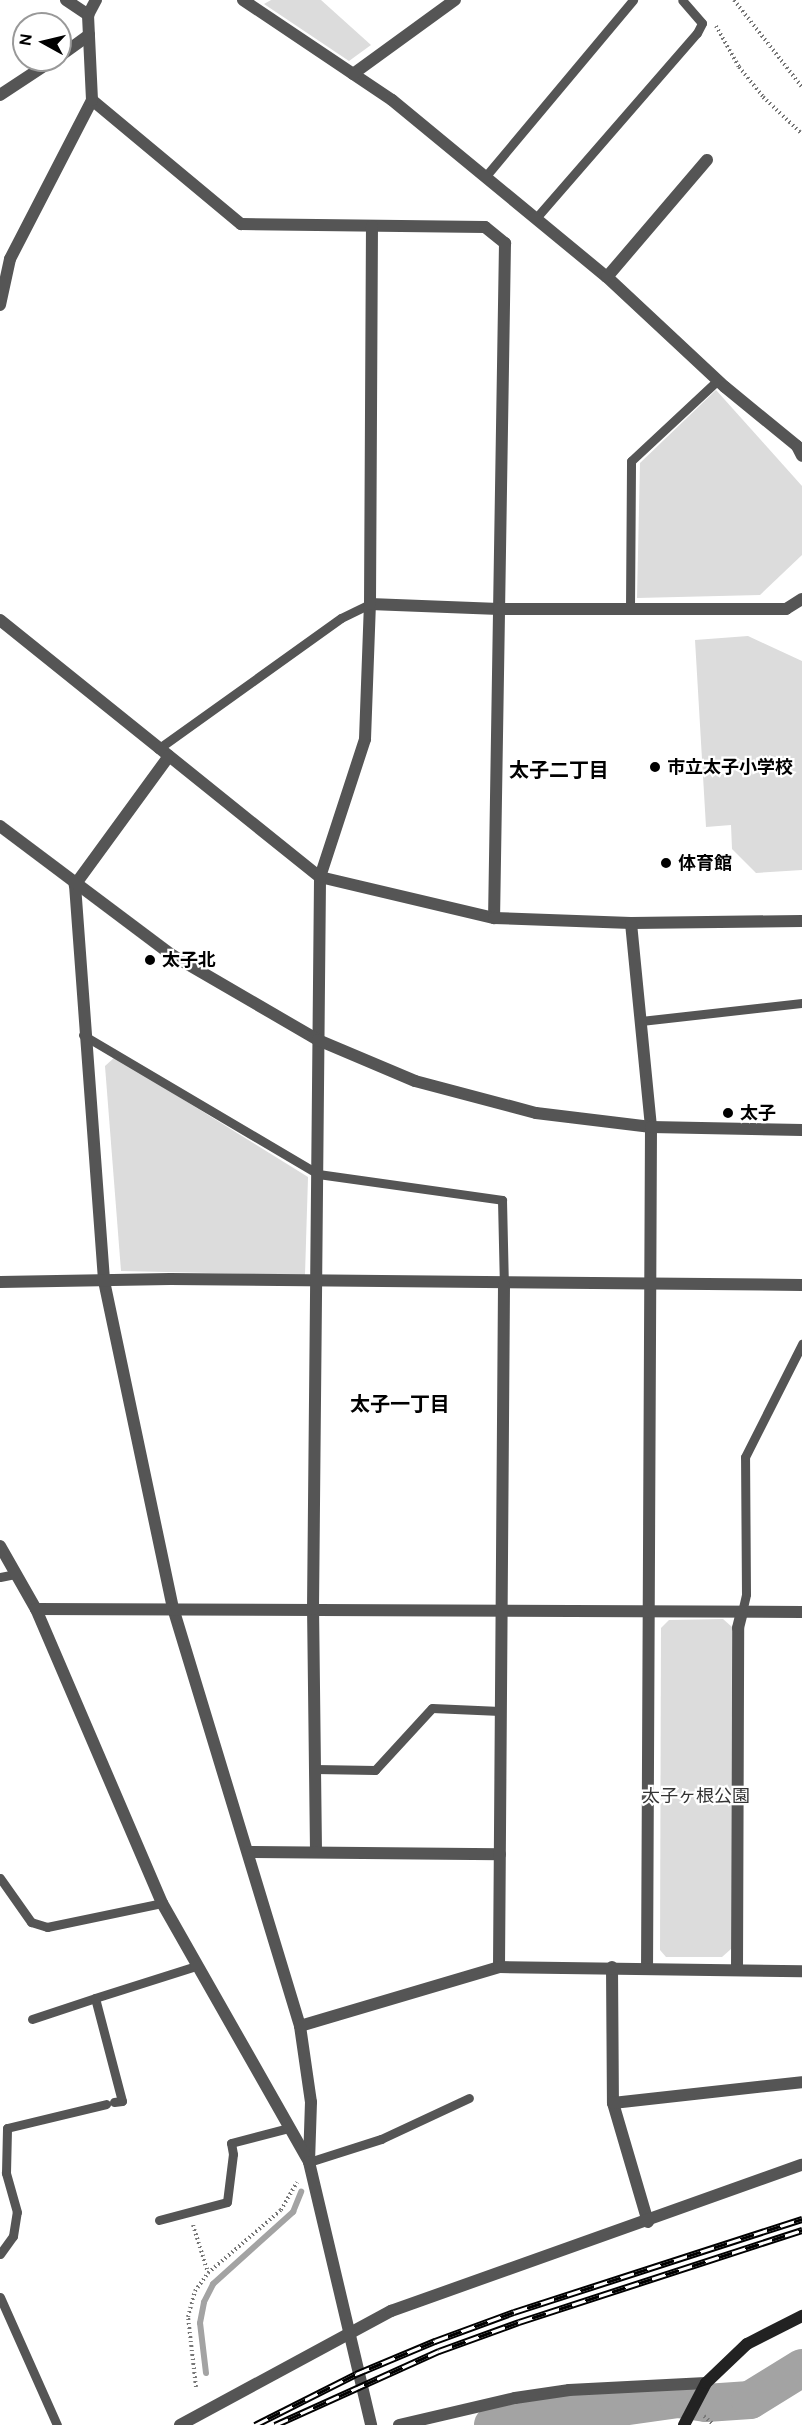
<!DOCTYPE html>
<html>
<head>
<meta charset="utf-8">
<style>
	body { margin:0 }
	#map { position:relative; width:802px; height:2425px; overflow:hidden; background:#fff; font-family:"DM Sans","Noto Sans JP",sans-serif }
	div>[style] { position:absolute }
	.green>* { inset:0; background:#dcdcdc }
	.stream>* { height:6px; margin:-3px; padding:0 3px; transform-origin:3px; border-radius:3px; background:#a3a3a3 }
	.river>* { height:38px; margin:-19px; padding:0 19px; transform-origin:19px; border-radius:19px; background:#a3a3a3 }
	.path>* { height:4px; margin-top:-2px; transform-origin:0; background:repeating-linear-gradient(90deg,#777 0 1.5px,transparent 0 4.5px) }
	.service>* { height:9px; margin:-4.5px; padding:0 4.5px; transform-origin:4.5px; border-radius:4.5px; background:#555 }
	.minor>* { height:12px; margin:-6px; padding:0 6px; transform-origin:6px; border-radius:6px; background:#555 }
	.tertiary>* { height:12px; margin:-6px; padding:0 6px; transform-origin:6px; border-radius:6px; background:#555 }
	.secondary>* { height:12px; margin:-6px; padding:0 6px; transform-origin:6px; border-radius:6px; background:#222 }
	.rail>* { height:7px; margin-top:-3.5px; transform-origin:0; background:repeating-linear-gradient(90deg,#fff 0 14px,#000 0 28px); box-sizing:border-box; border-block:2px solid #000 }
	.dots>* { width:16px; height:16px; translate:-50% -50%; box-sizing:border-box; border:3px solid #fff; border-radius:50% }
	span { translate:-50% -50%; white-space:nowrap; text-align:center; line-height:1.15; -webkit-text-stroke:4.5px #fff; paint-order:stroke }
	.poi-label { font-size:18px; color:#000; font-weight:700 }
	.left { translate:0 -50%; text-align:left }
	.park-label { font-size:18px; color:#333 }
	.neighbourhood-label { font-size:20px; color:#000; font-weight:700 }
	.north { position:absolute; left:12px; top:12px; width:60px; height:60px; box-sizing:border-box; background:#fff; border:2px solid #999; border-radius:50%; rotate:278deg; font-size:16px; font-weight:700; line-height:24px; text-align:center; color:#000 }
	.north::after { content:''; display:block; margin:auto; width:21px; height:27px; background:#000; clip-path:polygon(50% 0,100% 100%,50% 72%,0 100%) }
</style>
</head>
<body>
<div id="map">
	<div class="green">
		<i style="clip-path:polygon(271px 0,321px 0,371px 45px,349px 61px,264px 4px)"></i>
		<i style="clip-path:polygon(716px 390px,802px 486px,802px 555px,760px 595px,637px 598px,640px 463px)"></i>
		<i style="clip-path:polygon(748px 636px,802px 661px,802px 870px,756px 873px,732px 849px,731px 825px,706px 827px,695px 640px)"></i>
		<i style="clip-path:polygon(115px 1057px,308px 1177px,305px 1275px,121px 1271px,105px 1066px)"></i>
		<i style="clip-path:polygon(723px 1619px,732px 1627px,731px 1949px,722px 1957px,666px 1957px,660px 1950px,661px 1628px,669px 1620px)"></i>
	</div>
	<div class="stream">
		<i style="left:206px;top:2373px;width:50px;rotate:-96.8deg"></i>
		<i style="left:200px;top:2323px;width:21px;rotate:-79deg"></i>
		<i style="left:204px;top:2302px;width:20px;rotate:-63deg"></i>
		<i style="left:213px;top:2284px;width:108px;rotate:-42deg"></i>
		<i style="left:293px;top:2212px;width:22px;rotate:-68deg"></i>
	</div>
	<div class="river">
		<i style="left:493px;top:2425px;width:187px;rotate:-8deg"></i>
		<i style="left:678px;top:2399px;width:28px;rotate:8deg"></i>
		<i style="left:706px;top:2403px;width:44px;rotate:-3.9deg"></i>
		<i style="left:750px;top:2400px;width:61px;rotate:-31.6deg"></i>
	</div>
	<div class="path">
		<i style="left:734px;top:0;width:110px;rotate:52deg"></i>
		<i style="left:716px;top:26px;width:47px;rotate:60.7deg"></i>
		<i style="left:739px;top:67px;width:38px;rotate:51deg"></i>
		<i style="left:763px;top:97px;width:54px;rotate:43.5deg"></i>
		<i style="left:193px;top:2225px;width:50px;rotate:72.6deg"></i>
		<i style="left:196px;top:2387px;width:70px;rotate:-96.5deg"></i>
		<i style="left:188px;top:2317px;width:27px;rotate:-75deg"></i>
		<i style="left:195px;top:2291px;width:22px;rotate:-54deg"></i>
		<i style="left:208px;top:2273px;width:96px;rotate:-40.8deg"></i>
		<i style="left:281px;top:2210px;width:32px;rotate:-60deg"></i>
		<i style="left:704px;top:2416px;width:13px;rotate:42deg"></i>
	</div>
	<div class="service">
		<i style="left:485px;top:177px;width:231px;rotate:-50.1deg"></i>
		<i style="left:536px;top:218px;width:245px;rotate:-49deg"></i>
		<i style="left:697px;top:33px;width:11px;rotate:-63deg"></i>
		<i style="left:702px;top:23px;width:30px;rotate:-131deg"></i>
		<i style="left:630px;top:609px;width:148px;rotate:-89.6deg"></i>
		<i style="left:631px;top:461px;width:119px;rotate:-43deg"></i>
		<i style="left:158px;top:749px;width:225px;rotate:-35.6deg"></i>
		<i style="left:341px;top:618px;width:32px;rotate:-26deg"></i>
		<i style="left:641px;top:1021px;width:162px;rotate:-6.4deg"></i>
		<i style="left:83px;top:1035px;width:273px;rotate:30.6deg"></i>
		<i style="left:318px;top:1174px;width:186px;rotate:8deg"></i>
		<i style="left:502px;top:1200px;width:85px;rotate:88.7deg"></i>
		<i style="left:0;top:1577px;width:15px;rotate:-11deg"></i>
		<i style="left:742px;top:1612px;width:18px;rotate:-77deg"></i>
		<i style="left:746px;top:1594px;width:137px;rotate:-90.4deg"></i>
		<i style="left:745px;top:1457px;width:127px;rotate:-63.2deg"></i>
		<i style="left:315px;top:1769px;width:60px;rotate:1deg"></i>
		<i style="left:375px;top:1770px;width:84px;rotate:-47.4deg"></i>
		<i style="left:432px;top:1708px;width:68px;rotate:2.5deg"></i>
		<i style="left:0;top:1878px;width:54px;rotate:54.8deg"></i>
		<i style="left:31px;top:1922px;width:17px;rotate:17deg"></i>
		<i style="left:47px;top:1927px;width:117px;rotate:-11.8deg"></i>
		<i style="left:32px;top:2019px;width:66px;rotate:-18.4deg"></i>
		<i style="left:114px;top:2102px;width:8px;rotate:-7deg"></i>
		<i style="left:122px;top:2101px;width:106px;rotate:-104.7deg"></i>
		<i style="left:95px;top:1998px;width:106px;rotate:-17.6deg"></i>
		<i style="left:309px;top:2162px;width:76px;rotate:-17.7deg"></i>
		<i style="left:381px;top:2139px;width:97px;rotate:-25deg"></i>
		<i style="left:159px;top:2220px;width:70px;rotate:-14.8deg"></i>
		<i style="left:227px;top:2202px;width:48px;rotate:-82.9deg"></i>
		<i style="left:233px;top:2154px;width:11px;rotate:-100deg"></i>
		<i style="left:231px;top:2143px;width:60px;rotate:-14.5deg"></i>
		<i style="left:0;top:2254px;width:22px;rotate:-54deg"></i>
		<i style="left:13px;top:2236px;width:24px;rotate:-81deg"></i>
		<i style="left:17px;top:2212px;width:41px;rotate:-105.8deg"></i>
		<i style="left:6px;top:2173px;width:45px;rotate:-88.7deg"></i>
		<i style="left:7px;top:2128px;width:102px;rotate:-13.6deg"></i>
		<i style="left:0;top:2297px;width:140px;rotate:66deg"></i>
	</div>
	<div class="minor">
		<i style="left:66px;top:0;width:27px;rotate:34deg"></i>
		<i style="left:243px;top:0;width:179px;rotate:33.9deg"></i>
		<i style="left:392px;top:100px;width:278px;rotate:39.5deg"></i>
		<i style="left:607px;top:277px;width:161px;rotate:43deg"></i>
		<i style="left:725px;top:387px;width:93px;rotate:39.3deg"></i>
		<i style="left:797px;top:446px;width:11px;rotate:63deg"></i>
		<i style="left:60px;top:56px;width:36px;rotate:-36deg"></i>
		<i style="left:353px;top:74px;width:126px;rotate:-36deg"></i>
		<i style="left:0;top:95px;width:64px;rotate:-33.4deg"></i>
		<i style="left:92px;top:100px;width:194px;rotate:39.8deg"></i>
		<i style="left:241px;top:224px;width:244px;rotate:0.7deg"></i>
		<i style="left:485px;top:227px;width:26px;rotate:39deg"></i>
		<i style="left:505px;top:243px;width:675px;rotate:90.93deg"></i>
		<i style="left:607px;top:277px;width:154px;rotate:-49.5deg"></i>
		<i style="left:0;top:305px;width:47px;rotate:-77.7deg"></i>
		<i style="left:10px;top:259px;width:179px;rotate:-62.7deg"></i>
		<i style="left:92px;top:100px;width:85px;rotate:-92.7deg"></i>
		<i style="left:88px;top:15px;width:17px;rotate:-62deg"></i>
		<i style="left:370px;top:604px;width:129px;rotate:2.2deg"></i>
		<i style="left:499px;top:609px;width:287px"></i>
		<i style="left:786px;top:609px;width:19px;rotate:-32deg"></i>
		<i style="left:0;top:620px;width:410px;rotate:38.8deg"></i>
		<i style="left:320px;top:877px;width:179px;rotate:13.3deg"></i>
		<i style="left:494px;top:918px;width:137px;rotate:2.1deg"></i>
		<i style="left:631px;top:923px;width:171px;rotate:-0.7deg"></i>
		<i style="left:169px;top:756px;width:160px;rotate:126.1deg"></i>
		<i style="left:75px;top:885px;width:397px;rotate:85.8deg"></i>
		<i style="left:104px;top:1281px;width:334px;rotate:78.1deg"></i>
		<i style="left:173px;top:1608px;width:437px;rotate:73.1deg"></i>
		<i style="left:300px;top:2026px;width:77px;rotate:81.8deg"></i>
		<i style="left:311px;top:2102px;width:60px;rotate:91.9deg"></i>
		<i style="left:631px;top:923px;width:205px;rotate:84.4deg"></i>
		<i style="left:651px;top:1127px;width:841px;rotate:90.27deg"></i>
		<i style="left:0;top:1282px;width:170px;rotate:-1deg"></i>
		<i style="left:170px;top:1279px;width:632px;rotate:0.54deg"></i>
		<i style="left:0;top:1546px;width:73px;rotate:60.3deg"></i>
		<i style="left:36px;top:1609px;width:320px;rotate:66.8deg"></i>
		<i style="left:162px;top:1903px;width:298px;rotate:60.4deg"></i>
		<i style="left:309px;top:2162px;width:270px;rotate:76.7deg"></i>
		<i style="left:36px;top:1609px;width:766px;rotate:0.22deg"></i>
		<i style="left:316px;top:1851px;width:242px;rotate:-90.7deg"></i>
		<i style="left:313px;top:1609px;width:732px;rotate:-89.45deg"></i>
		<i style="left:320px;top:877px;width:145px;rotate:-71.9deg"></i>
		<i style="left:365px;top:739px;width:135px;rotate:-87.9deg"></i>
		<i style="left:370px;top:604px;width:378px;rotate:-89.7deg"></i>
		<i style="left:248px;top:1852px;width:252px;rotate:0.5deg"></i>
		<i style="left:499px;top:1967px;width:682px;rotate:-89.58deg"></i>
		<i style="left:612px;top:1967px;width:136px;rotate:89.6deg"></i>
		<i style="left:613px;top:2103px;width:124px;rotate:73.6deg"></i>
		<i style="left:737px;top:1970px;width:342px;rotate:-89.8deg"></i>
		<i style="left:738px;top:1628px;width:16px;rotate:-76deg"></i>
		<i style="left:300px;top:2026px;width:208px;rotate:-16.5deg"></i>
		<i style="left:499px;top:1967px;width:303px;rotate:0.8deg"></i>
		<i style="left:613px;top:2103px;width:190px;rotate:-6.3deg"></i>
		<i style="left:399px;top:2425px;width:119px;rotate:-13.1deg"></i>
		<i style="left:515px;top:2398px;width:55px;rotate:-8.4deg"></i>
		<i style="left:569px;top:2390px;width:137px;rotate:-2.9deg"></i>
	</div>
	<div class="tertiary">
		<i style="left:0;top:826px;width:215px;rotate:36.9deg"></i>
		<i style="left:172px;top:955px;width:169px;rotate:30.2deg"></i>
		<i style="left:318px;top:1040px;width:105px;rotate:22.9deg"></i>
		<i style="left:415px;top:1081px;width:125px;rotate:14.8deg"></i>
		<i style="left:536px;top:1113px;width:116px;rotate:6.9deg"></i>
		<i style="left:651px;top:1127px;width:151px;rotate:1.1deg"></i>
		<i style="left:180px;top:2425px;width:240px;rotate:-28.4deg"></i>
		<i style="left:391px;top:2311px;width:436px;rotate:-19.6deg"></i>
	</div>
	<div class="secondary">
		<i style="left:684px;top:2425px;width:47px;rotate:-62.4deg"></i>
		<i style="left:706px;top:2383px;width:57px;rotate:-43.6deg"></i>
		<i style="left:747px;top:2344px;width:62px;rotate:-27deg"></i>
	</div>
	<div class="rail">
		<i style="left:255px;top:2425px;width:113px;rotate:-26.8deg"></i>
		<i style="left:356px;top:2374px;width:86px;rotate:-22.7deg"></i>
		<i style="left:435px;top:2341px;width:84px;rotate:-20.2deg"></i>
		<i style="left:514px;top:2312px;width:303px;rotate:-17.9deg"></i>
		<i style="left:275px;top:2425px;width:180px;rotate:-24.3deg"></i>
		<i style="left:439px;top:2351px;width:85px;rotate:-19.9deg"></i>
		<i style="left:519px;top:2322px;width:298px;rotate:-18deg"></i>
	</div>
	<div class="dots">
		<i style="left:655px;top:767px;background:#000"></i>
		<i style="left:666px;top:863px;background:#000"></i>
		<i style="left:150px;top:960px;background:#000"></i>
		<i style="left:728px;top:1113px;background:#000"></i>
	</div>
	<div class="poi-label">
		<span class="left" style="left:667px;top:767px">市立太子小学校</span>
		<span class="left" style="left:678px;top:863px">体育館</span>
		<span class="left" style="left:162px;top:960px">太子北</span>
		<span class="left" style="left:740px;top:1113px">太子</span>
	</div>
	<div class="park-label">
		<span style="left:696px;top:1796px">太子ヶ根公園</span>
	</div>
	<div class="neighbourhood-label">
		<span style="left:559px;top:770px">太子二丁目</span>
		<span style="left:400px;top:1404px">太子一丁目</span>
	</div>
	<div class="north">N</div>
</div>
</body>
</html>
